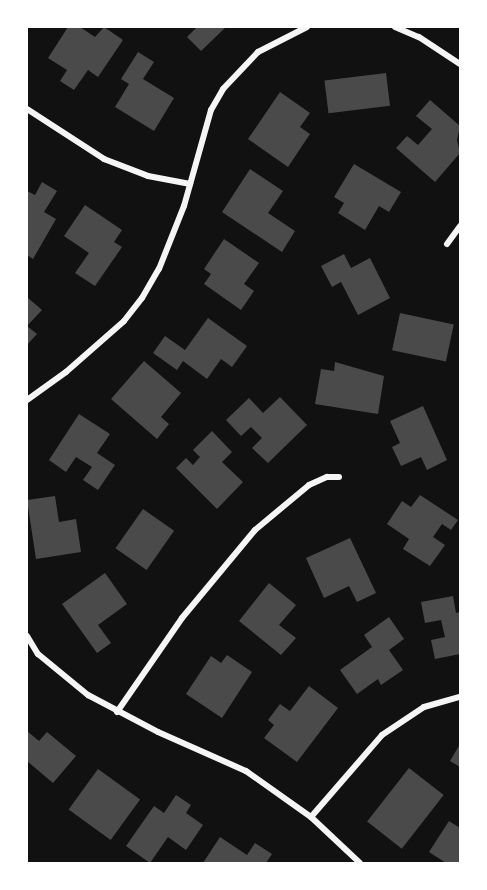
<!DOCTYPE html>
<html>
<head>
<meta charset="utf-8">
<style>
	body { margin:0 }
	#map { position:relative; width:487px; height:890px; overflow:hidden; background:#111; font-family:"DejaVu Sans",sans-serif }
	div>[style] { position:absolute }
	.building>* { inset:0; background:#4a4a4a; transform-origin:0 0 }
	.minor>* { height:6px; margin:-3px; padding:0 3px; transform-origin:3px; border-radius:3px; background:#f5f5f5 }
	span { translate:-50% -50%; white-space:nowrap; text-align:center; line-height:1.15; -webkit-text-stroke:6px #fff; paint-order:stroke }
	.frame { position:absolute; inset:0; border:28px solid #fff; pointer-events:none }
</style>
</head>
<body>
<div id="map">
	<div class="building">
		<i style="clip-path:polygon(68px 27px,80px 27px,95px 37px,104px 27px,123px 40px,98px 77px,88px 70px,74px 90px,60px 81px,67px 70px,48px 58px)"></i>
		<i style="clip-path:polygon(197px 27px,226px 27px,201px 51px,187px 37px)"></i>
		<i style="clip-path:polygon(138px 52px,154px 62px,143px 79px,174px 98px,154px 131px,115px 107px,129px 84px,121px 79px)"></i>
		<i style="left:386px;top:73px;width:33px;height:62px;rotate:83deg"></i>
		<i style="clip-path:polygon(280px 92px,310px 113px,300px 127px,310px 134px,288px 167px,248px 139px)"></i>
		<i style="clip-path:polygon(430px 100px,460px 126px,457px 140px,460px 153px,435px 182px,396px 148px,407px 136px,418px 145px,432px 129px,416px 116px)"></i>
		<i style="clip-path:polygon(354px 164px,401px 192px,389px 212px,379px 206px,365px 230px,338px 213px,344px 203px,334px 197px)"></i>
		<i style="clip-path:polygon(250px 169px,283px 191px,268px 213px,295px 231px,282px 252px,222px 212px)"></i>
		<i style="clip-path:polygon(42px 182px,57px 191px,44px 212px,56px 219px,33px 259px,27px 255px,27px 191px,35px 195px)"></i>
		<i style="clip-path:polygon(85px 205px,122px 230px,114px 242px,122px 247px,95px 286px,75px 273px,89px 253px,64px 236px)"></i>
		<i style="clip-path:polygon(224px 239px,259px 263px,244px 284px,254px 291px,241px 310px,204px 284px,211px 274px,204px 269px)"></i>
		<i style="clip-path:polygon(344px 254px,351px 268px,370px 258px,390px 298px,358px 315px,341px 282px,332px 287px,321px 266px)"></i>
		<i style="clip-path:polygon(27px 297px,42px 310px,27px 326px,37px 334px,27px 345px)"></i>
		<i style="left:400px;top:313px;width:55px;height:38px;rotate:12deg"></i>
		<i style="clip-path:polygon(208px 318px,247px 346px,232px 367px,221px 359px,207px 379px,183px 361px,177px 370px,153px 353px,165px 336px,185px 350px)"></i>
		<i style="clip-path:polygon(144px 361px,181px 393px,161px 417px,169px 424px,157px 439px,111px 399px)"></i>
		<i style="clip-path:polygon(335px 362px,384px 376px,378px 414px,315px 404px,321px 369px,334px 371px)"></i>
		<i style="clip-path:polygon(280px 397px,307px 425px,268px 463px,252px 448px,262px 438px,251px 427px,241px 436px,226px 420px,249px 398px,263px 413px)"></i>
		<i style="clip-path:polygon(423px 406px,447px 460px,427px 470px,421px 457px,401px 466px,392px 447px,400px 443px,390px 421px)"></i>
		<i style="clip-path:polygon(79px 414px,110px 434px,97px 453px,115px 465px,98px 490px,83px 480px,92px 467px,76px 457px,66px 472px,49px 460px)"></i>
		<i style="clip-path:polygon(212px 431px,232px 452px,222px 462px,243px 482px,217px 509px,176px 468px,186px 458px,193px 465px,200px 457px,193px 450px)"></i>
		<i style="clip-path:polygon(420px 495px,458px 520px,451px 530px,442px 524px,433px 537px,445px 545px,430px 566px,403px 549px,409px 539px,387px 524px,402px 501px,411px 507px)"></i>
		<i style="clip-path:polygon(55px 496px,59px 522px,76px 519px,81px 552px,36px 559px,27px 500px)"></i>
		<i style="left:143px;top:509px;width:38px;height:48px;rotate:35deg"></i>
		<i style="clip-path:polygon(350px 538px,376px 593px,357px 602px,349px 586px,324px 598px,306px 558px)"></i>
		<i style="clip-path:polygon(105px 573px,127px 604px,98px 625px,111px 643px,97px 653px,62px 604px)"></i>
		<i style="clip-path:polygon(269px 583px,296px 605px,279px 625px,296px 638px,281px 655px,239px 621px)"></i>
		<i style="clip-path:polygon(453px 596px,456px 613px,460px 612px,460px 654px,435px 659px,431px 640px,445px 637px,441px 620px,425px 623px,421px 602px)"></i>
		<i style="clip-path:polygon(389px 617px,404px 639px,389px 650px,403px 670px,381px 685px,378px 679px,357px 694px,340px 670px,372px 647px,364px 635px)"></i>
		<i style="clip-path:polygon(227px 655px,252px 672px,222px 718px,186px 694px,211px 656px,221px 663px)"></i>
		<i style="clip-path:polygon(309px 686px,338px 708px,297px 762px,264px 738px,274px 725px,268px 720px,280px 704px,290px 711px)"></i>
		<i style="clip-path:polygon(27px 731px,39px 741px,47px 732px,76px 756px,53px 783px,27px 761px)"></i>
		<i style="clip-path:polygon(460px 744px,460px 767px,450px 761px)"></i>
		<i style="left:409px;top:768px;width:44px;height:68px;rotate:38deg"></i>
		<i style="left:98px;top:769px;width:52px;height:50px;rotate:36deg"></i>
		<i style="clip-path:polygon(176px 795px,191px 805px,186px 813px,203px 825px,186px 850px,168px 837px,150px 863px,126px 846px,154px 806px,164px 813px)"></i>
		<i style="clip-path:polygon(449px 821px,460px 828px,460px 863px,446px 863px,429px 852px)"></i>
		<i style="clip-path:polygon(220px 837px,247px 855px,255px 843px,272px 854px,266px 863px,203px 863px)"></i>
	</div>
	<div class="minor">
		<i style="left:395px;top:27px;width:26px;rotate:23deg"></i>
		<i style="left:419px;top:37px;width:49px;rotate:33.4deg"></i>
		<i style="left:27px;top:109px;width:92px;rotate:33deg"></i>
		<i style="left:104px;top:159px;width:47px;rotate:21.1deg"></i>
		<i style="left:148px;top:176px;width:43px;rotate:10.8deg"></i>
		<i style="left:447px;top:244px;width:22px;rotate:-54deg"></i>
		<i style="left:27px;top:400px;width:48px;rotate:-35.7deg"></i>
		<i style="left:66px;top:372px;width:77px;rotate:-41.3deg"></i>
		<i style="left:124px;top:321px;width:29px;rotate:-52deg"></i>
		<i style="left:142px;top:298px;width:34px;rotate:-60deg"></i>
		<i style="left:159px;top:269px;width:68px;rotate:-68.4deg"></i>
		<i style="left:184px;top:206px;width:100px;rotate:-74.3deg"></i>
		<i style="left:211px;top:110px;width:24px;rotate:-60deg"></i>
		<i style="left:223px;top:89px;width:51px;rotate:-46.6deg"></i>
		<i style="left:258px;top:52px;width:55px;rotate:-27deg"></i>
		<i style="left:27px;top:636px;width:21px;rotate:59deg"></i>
		<i style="left:38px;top:654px;width:65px;rotate:39.4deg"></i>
		<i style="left:88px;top:695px;width:79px;rotate:27.9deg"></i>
		<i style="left:158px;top:732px;width:96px;rotate:23.9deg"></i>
		<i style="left:246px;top:771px;width:80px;rotate:35.3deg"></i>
		<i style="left:311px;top:817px;width:67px;rotate:43.2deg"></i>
		<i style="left:117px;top:712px;width:114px;rotate:-55.3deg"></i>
		<i style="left:182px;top:618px;width:114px;rotate:-50.3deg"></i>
		<i style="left:255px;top:530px;width:70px;rotate:-39.8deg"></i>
		<i style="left:309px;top:485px;width:20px;rotate:-24deg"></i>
		<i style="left:327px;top:477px;width:12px"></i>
		<i style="left:311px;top:817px;width:108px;rotate:-49.1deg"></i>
		<i style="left:382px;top:735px;width:50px;rotate:-33.7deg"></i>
		<i style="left:424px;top:707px;width:37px;rotate:-16deg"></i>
	</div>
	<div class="frame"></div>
</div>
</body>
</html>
